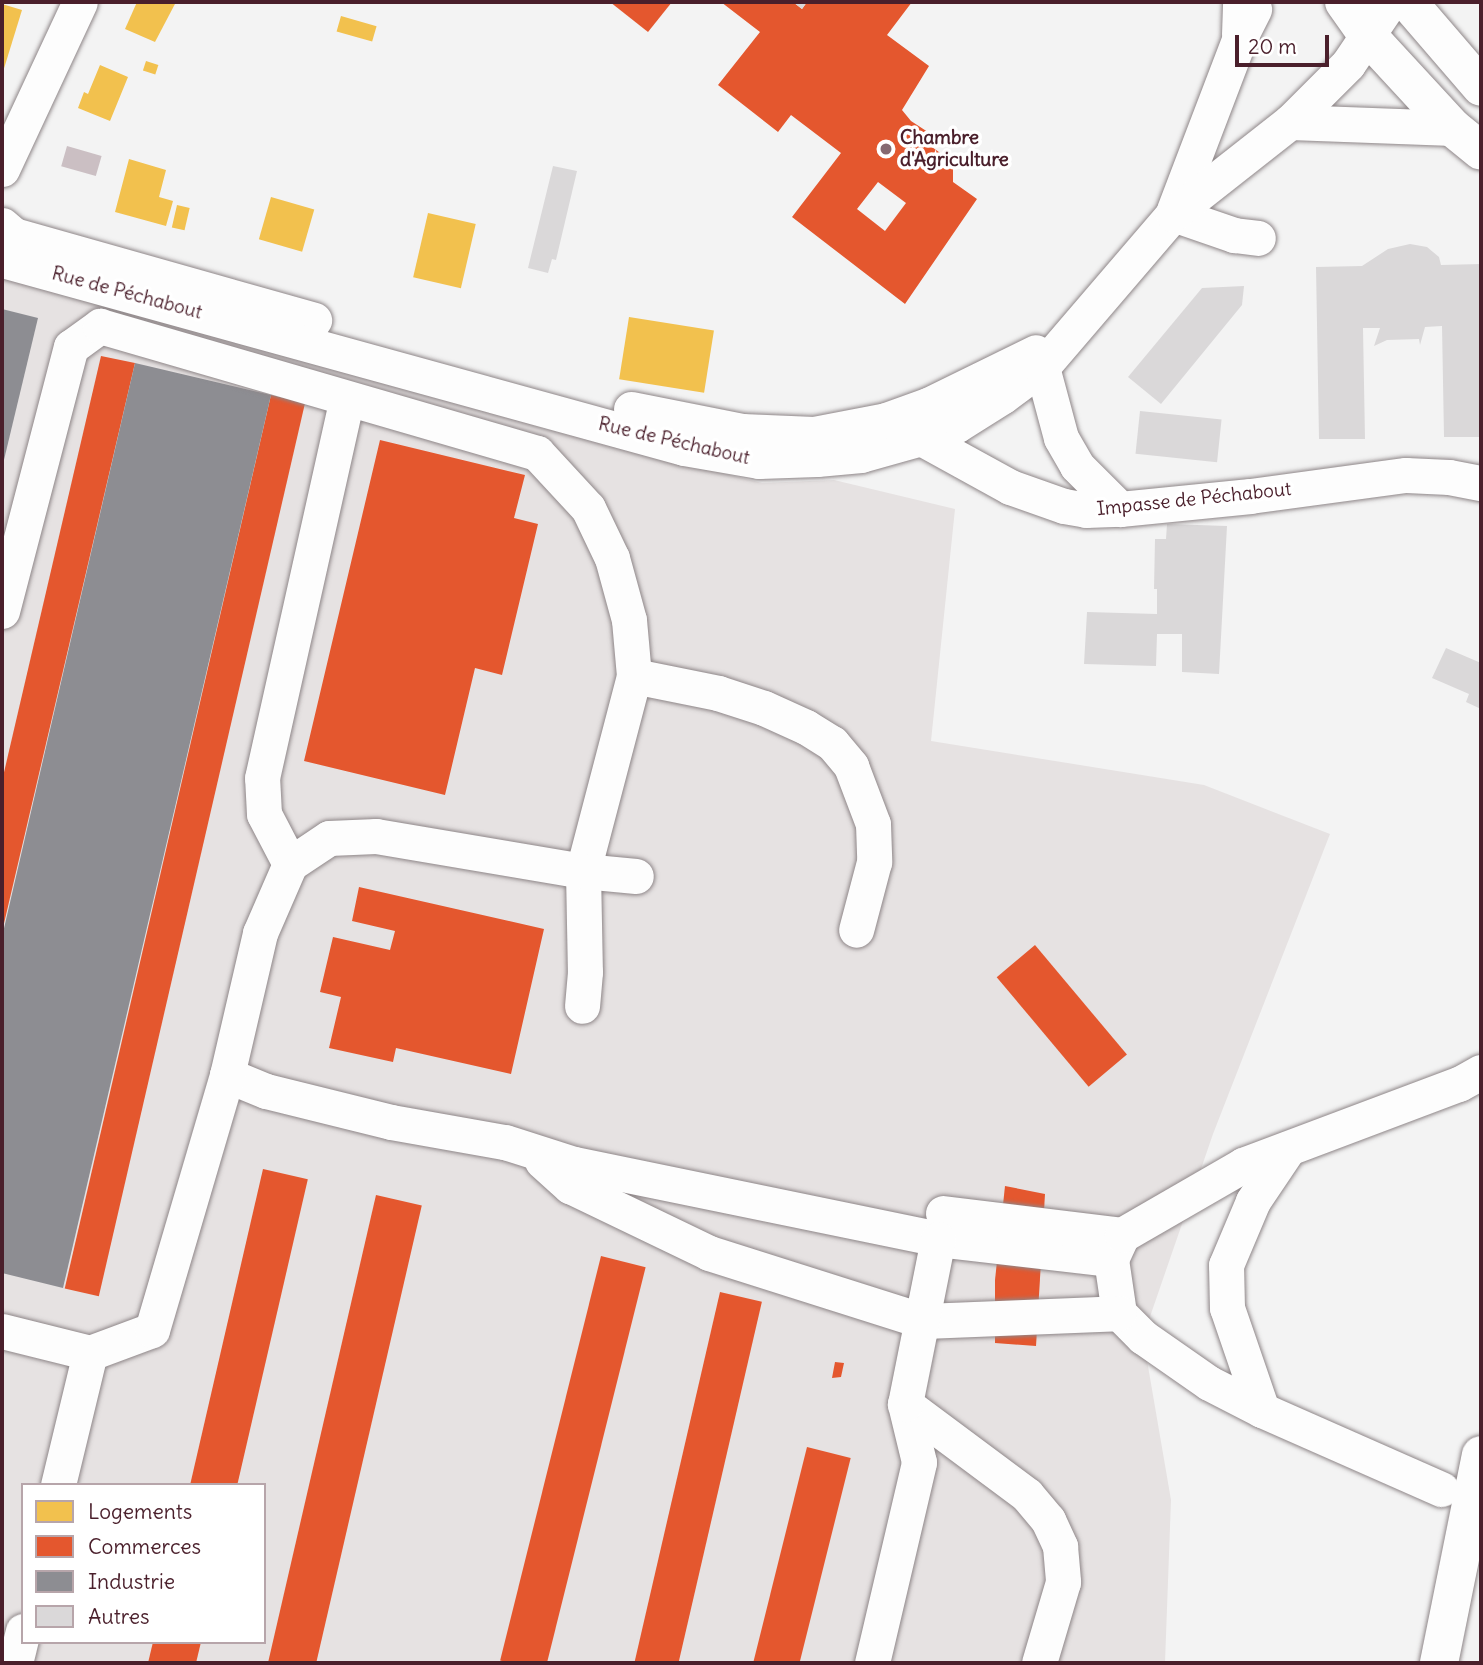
<!DOCTYPE html>
<html>
<head>
<meta charset="utf-8">
<style>
	body { margin:0 }
	#map { position:relative; width:1483px; height:1665px; overflow:hidden; background:#f3f3f3; font-family:Delius,sans-serif }
	div>[style] { position:absolute }
	.built>* { inset:0; background:#e6e2e2 }
	.water>* { inset:0; background:#cbbfc3; transform-origin:0 0 }
	.homes>* { inset:0; background:#f2c14e; transform-origin:0 0 }
	.shops>* { inset:0; background:#e4572e; transform-origin:0 0 }
	.industry>* { inset:0; background:#8d8d92 }
	.building>* { inset:0; background:#dad8d9; transform-origin:0 0 }
	.roads { filter:drop-shadow(0 0 2px #8e8688) drop-shadow(0 0 2px #8e8688) }
	.minor>* { height:35px; margin:-17.5px; padding:0 17.5px; transform-origin:17.5px; border-radius:17.5px; background:#fdfdfd }
	.major>* { height:38px; margin:-19px; padding:0 19px; transform-origin:19px; border-radius:19px; background:#fdfdfd }
	.dots>* { width:19px; height:19px; translate:-50% -50%; box-sizing:border-box; border:4px solid #fff; border-radius:50% }
	span { translate:-50% -50%; white-space:nowrap; text-align:center; line-height:1.15; -webkit-text-stroke:7px #fff; paint-order:stroke }
	.poi-label { font-size:19px; color:#4a1f2b; font-weight:700 }
	.left { translate:0 -50%; text-align:left }
	.street-label { font-size:19px; color:#4a1f2b }
	.frame { position:absolute; inset:0; border:4px solid #4a1f2b; pointer-events:none }
	.legend { position:absolute; left:21px; top:1483px; width:245px; height:161px; box-sizing:border-box; background:#fff; border:2px solid #b7a5aa; margin:0; padding:9px 12px; list-style:none; font-size:21px; color:#4a1f2b }
	.legend li { display:flex; align-items:center; gap:14px; height:35px }
	.legend b { width:35px; border:2px solid #b7a5aa }
	.scale { position:absolute; left:1235px; top:35px; width:94px; height:32px; box-sizing:border-box; border:4px solid #4a1f2b; border-top:0; padding-left:9px; font-size:21px; line-height:24px; white-space:nowrap; color:#4a1f2b; -webkit-text-stroke:5px #fff; paint-order:stroke }
</style>
</head>
<body>
<div id="map">
	<div class="built">
		<i style="clip-path:polygon(evenodd,2px 274px,470px 404px,542px 428px,762px 483px,834px 480px,955px 509px,931px 741px,1204px 785px,1330px 834px,1213px 1134px,1143px 1337px,1171px 1500px,1165px 1663px,2px 1663px,2px 274px,23px 1485px,264px 1485px,264px 1642px,23px 1642px,23px 1485px)"></i>
	</div>
	<div class="water">
		<i style="left:67px;top:146px;width:36px;height:21px;rotate:16deg"></i>
	</div>
	<div class="homes">
		<i style="clip-path:polygon(137px 2px,176px 2px,155px 42px,125px 29px)"></i>
		<i style="clip-path:polygon(2px 4px,22px 10px,2px 75px)"></i>
		<i style="left:341px;top:16px;width:37px;height:16px;rotate:16deg"></i>
		<i style="left:146px;top:61px;width:13px;height:10px;rotate:18deg"></i>
		<i style="clip-path:polygon(100px 65px,128px 77px,110px 121px,78px 108px,84px 92px,88px 94px)"></i>
		<i style="clip-path:polygon(129px 159px,166px 170px,159px 197px,173px 201px,166px 226px,115px 212px)"></i>
		<i style="left:271px;top:197px;width:45px;height:44px;rotate:16deg"></i>
		<i style="left:177px;top:205px;width:13px;height:23px;rotate:13deg"></i>
		<i style="left:428px;top:213px;width:49px;height:66px;rotate:13deg"></i>
		<i style="left:629px;top:317px;width:86px;height:63px;rotate:9deg"></i>
	</div>
	<div class="shops">
		<i style="clip-path:polygon(610px 2px,672px 2px,648px 32px)"></i>
		<i style="clip-path:polygon(evenodd,721px 2px,793px 2px,802px 9px,807px 2px,912px 2px,887px 35px,929px 66px,902px 110px,911px 121px,934px 136px,929px 145px,953px 162px,953px 182px,977px 199px,905px 304px,792px 217px,841px 153px,791px 115px,778px 132px,718px 85px,760px 32px,721px 2px,878px 182px,906px 203px,885px 231px,857px 209px,878px 182px)"></i>
		<i style="clip-path:polygon(101px 356px,135px 363px,2px 932px,2px 781px)"></i>
		<i style="left:271px;top:395px;width:35px;height:917px;rotate:13deg"></i>
		<i style="clip-path:polygon(380px 440px,525px 475px,514px 518px,538px 524px,502px 675px,475px 668px,445px 795px,304px 761px)"></i>
		<i style="clip-path:polygon(359px 887px,544px 929px,511px 1074px,396px 1048px,393px 1062px,329px 1048px,341px 997px,320px 992px,333px 937px,390px 950px,395px 931px,352px 921px)"></i>
		<i style="left:1035px;top:945px;width:143px;height:50px;rotate:50deg"></i>
		<i style="left:263px;top:1169px;width:46px;height:325px;rotate:13deg"></i>
		<i style="clip-path:polygon(1005px 1186px,1045px 1194px,1036px 1346px,995px 1343px,995px 1280px)"></i>
		<i style="left:376px;top:1195px;width:47px;height:480px;rotate:13deg"></i>
		<i style="left:601px;top:1256px;width:46px;height:417px;rotate:14deg"></i>
		<i style="left:720px;top:1292px;width:43px;height:381px;rotate:13deg"></i>
		<i style="clip-path:polygon(835px 1362px,844px 1363px,841px 1377px,832px 1378px)"></i>
		<i style="left:807px;top:1447px;width:45px;height:222px;rotate:14deg"></i>
		<i style="clip-path:polygon(153px 1642px,201px 1642px,196px 1663px,148px 1663px)"></i>
	</div>
	<div class="industry">
		<i style="clip-path:polygon(2px 309px,38px 318px,3px 464px,2px 464px)"></i>
		<i style="clip-path:polygon(135px 363px,271px 395px,63px 1288px,2px 1273px,2px 937px)"></i>
	</div>
	<div class="building">
		<i style="clip-path:polygon(793px 2px,807px 2px,802px 9px)"></i>
		<i style="clip-path:polygon(553px 166px,577px 171px,556px 260px,552px 259px,548px 273px,528px 268px)"></i>
		<i style="clip-path:polygon(1410px 244px,1427px 247px,1439px 257px,1441px 265px,1481px 264px,1481px 437px,1444px 437px,1442px 326px,1425px 327px,1420px 345px,1419px 339px,1387px 340px,1374px 346px,1380px 328px,1363px 328px,1365px 439px,1319px 439px,1316px 267px,1362px 266px,1388px 249px)"></i>
		<i style="clip-path:polygon(1244px 286px,1242px 305px,1161px 404px,1128px 377px,1202px 288px)"></i>
		<i style="left:1140px;top:411px;width:82px;height:43px;rotate:6deg"></i>
		<i style="clip-path:polygon(1167px 524px,1227px 526px,1219px 674px,1182px 672px,1182px 634px,1157px 634px,1156px 666px,1084px 664px,1087px 612px,1157px 614px,1157px 589px,1154px 589px,1155px 539px,1166px 539px)"></i>
		<i style="clip-path:polygon(1446px 648px,1481px 663px,1481px 709px,1466px 702px,1469px 694px,1432px 678px)"></i>
	</div>
	<div class="roads">
		<div class="minor">
			<i style="left:1290px;top:122px;width:82px;rotate:-45deg"></i>
			<i style="left:1348px;top:64px;width:75px;rotate:-55.9deg"></i>
			<i style="left:2px;top:169px;width:184px;rotate:-65deg"></i>
			<i style="left:1174px;top:210px;width:187px;rotate:-69.1deg"></i>
			<i style="left:1241px;top:35px;width:29px;rotate:-63deg"></i>
			<i style="left:1173px;top:214px;width:65px;rotate:19deg"></i>
			<i style="left:1234px;top:235px;width:24px;rotate:7deg"></i>
			<i style="left:2px;top:225px;width:16px;rotate:40deg"></i>
			<i style="left:14px;top:235px;width:312px;rotate:15.8deg"></i>
			<i style="left:2px;top:260px;width:707px;rotate:15.41deg"></i>
			<i style="left:684px;top:448px;width:76px;rotate:9.8deg"></i>
			<i style="left:759px;top:461px;width:58px;rotate:-2deg"></i>
			<i style="left:817px;top:459px;width:44px;rotate:-5.2deg"></i>
			<i style="left:861px;top:455px;width:62px;rotate:-15.8deg"></i>
			<i style="left:921px;top:438px;width:38px;rotate:-20deg"></i>
			<i style="left:957px;top:425px;width:54px;rotate:-32.2deg"></i>
			<i style="left:1003px;top:396px;width:49px;rotate:-36.6deg"></i>
			<i style="left:1042px;top:367px;width:201px;rotate:-49.4deg"></i>
			<i style="left:1173px;top:214px;width:149px;rotate:-38.2deg"></i>
			<i style="left:1290px;top:122px;width:163px;rotate:2.1deg"></i>
			<i style="left:1042px;top:367px;width:73px;rotate:75deg"></i>
			<i style="left:1061px;top:438px;width:32px;rotate:60deg"></i>
			<i style="left:1077px;top:466px;width:61px;rotate:45deg"></i>
			<i style="left:631px;top:409px;width:113px;rotate:11.2deg"></i>
			<i style="left:742px;top:431px;width:72px;rotate:2.4deg"></i>
			<i style="left:814px;top:434px;width:73px;rotate:-11deg"></i>
			<i style="left:886px;top:420px;width:45px;rotate:-19.7deg"></i>
			<i style="left:928px;top:405px;width:120px;rotate:-26.1deg"></i>
			<i style="left:921px;top:438px;width:102px;rotate:28.8deg"></i>
			<i style="left:1010px;top:487px;width:57px;rotate:19.4deg"></i>
			<i style="left:1064px;top:506px;width:22px;rotate:10deg"></i>
			<i style="left:1086px;top:510px;width:34px;rotate:-2deg"></i>
			<i style="left:1120px;top:509px;width:131px;rotate:-5.7deg"></i>
			<i style="left:1250px;top:496px;width:157px;rotate:-7.7deg"></i>
			<i style="left:1406px;top:475px;width:43px;rotate:2.7deg"></i>
			<i style="left:1449px;top:477px;width:33px;rotate:11deg"></i>
			<i style="left:2px;top:611px;width:273px;rotate:-75.4deg"></i>
			<i style="left:71px;top:347px;width:36px;rotate:-36deg"></i>
			<i style="left:100px;top:326px;width:455px;rotate:16.2deg"></i>
			<i style="left:537px;top:453px;width:75px;rotate:47.2deg"></i>
			<i style="left:588px;top:508px;width:55px;rotate:64.4deg"></i>
			<i style="left:612px;top:558px;width:64px;rotate:74.7deg"></i>
			<i style="left:629px;top:620px;width:56px;rotate:84.9deg"></i>
			<i style="left:634px;top:676px;width:202px;rotate:104.7deg"></i>
			<i style="left:583px;top:871px;width:101px;rotate:88.9deg"></i>
			<i style="left:585px;top:972px;width:34px;rotate:95deg"></i>
			<i style="left:634px;top:676px;width:86px;rotate:11.4deg"></i>
			<i style="left:718px;top:693px;width:48px;rotate:18.1deg"></i>
			<i style="left:764px;top:708px;width:46px;rotate:24.3deg"></i>
			<i style="left:806px;top:727px;width:31px;rotate:32deg"></i>
			<i style="left:832px;top:743px;width:30px;rotate:50deg"></i>
			<i style="left:851px;top:766px;width:62px;rotate:69.2deg"></i>
			<i style="left:873px;top:824px;width:38px;rotate:88deg"></i>
			<i style="left:874px;top:862px;width:70px;rotate:104.8deg"></i>
			<i style="left:290px;top:864px;width:56px;rotate:-117.5deg"></i>
			<i style="left:264px;top:814px;width:36px;rotate:-93deg"></i>
			<i style="left:262px;top:778px;width:388px;rotate:-77.4deg"></i>
			<i style="left:227px;top:1075px;width:42px;rotate:22.3deg"></i>
			<i style="left:266px;top:1091px;width:129px;rotate:13.9deg"></i>
			<i style="left:391px;top:1122px;width:116px;rotate:10deg"></i>
			<i style="left:505px;top:1142px;width:72px;rotate:17.7deg"></i>
			<i style="left:574px;top:1164px;width:372px;rotate:11.6deg"></i>
			<i style="left:938px;top:1239px;width:174px;rotate:6.6deg"></i>
			<i style="left:1111px;top:1259px;width:55px;rotate:81.6deg"></i>
			<i style="left:1119px;top:1313px;width:34px;rotate:45deg"></i>
			<i style="left:1143px;top:1337px;width:80px;rotate:34.9deg"></i>
			<i style="left:1209px;top:1383px;width:59px;rotate:27deg"></i>
			<i style="left:1262px;top:1410px;width:196px;rotate:23.8deg"></i>
			<i style="left:542px;top:1161px;width:38px;rotate:42deg"></i>
			<i style="left:570px;top:1186px;width:154px;rotate:25.7deg"></i>
			<i style="left:709px;top:1253px;width:225px;rotate:17.6deg"></i>
			<i style="left:923px;top:1321px;width:196px;rotate:-2.3deg"></i>
			<i style="left:943px;top:1213px;width:180px;rotate:7deg"></i>
			<i style="left:1111px;top:1259px;width:26px;rotate:-65deg"></i>
			<i style="left:1122px;top:1235px;width:140px;rotate:-30deg"></i>
			<i style="left:1243px;top:1165px;width:231px;rotate:-20.6deg"></i>
			<i style="left:1459px;top:1084px;width:25px;rotate:-29deg"></i>
			<i style="left:2px;top:1331px;width:91px;rotate:14deg"></i>
			<i style="left:905px;top:1404px;width:152px;rotate:36.7deg"></i>
			<i style="left:1027px;top:1495px;width:33px;rotate:50deg"></i>
			<i style="left:1048px;top:1520px;width:29px;rotate:65deg"></i>
			<i style="left:1060px;top:1546px;width:36px;rotate:85deg"></i>
			<i style="left:1063px;top:1582px;width:84px;rotate:106.5deg"></i>
			<i style="left:1262px;top:1410px;width:108px;rotate:-108.9deg"></i>
			<i style="left:1227px;top:1308px;width:43px;rotate:-91.3deg"></i>
			<i style="left:1226px;top:1265px;width:69px;rotate:-67.1deg"></i>
			<i style="left:1253px;top:1201px;width:63px;rotate:-56.1deg"></i>
			<i style="left:58px;top:1485px;width:136px;rotate:-76.4deg"></i>
			<i style="left:90px;top:1353px;width:66px;rotate:-20.4deg"></i>
			<i style="left:152px;top:1330px;width:266px;rotate:-73.6deg"></i>
			<i style="left:227px;top:1075px;width:146px;rotate:-76.9deg"></i>
			<i style="left:260px;top:933px;width:75px;rotate:-66.5deg"></i>
			<i style="left:290px;top:864px;width:47px;rotate:-33.7deg"></i>
			<i style="left:329px;top:838px;width:47px;rotate:-2.4deg"></i>
			<i style="left:376px;top:836px;width:210px;rotate:9.6deg"></i>
			<i style="left:583px;top:871px;width:53px;rotate:5.4deg"></i>
			<i style="left:15px;top:1663px;width:33px;rotate:-76deg"></i>
			<i style="left:872px;top:1663px;width:206px;rotate:-76.8deg"></i>
			<i style="left:919px;top:1462px;width:60px;rotate:-103.6deg"></i>
			<i style="left:905px;top:1404px;width:168px;rotate:-78.7deg"></i>
		</div>
		<div class="major">
			<i style="left:1344px;top:2px;width:42px;rotate:54.8deg"></i>
			<i style="left:1368px;top:36px;width:125px;rotate:47.3deg"></i>
			<i style="left:1453px;top:128px;width:36px;rotate:39deg"></i>
			<i style="left:1408px;top:2px;width:112px;rotate:49.3deg"></i>
			<i style="left:1241px;top:35px;width:33px;rotate:-88deg"></i>
			<i style="left:1439px;top:1663px;width:212px;rotate:-78.6deg"></i>
		</div>
	</div>
	<div class="dots">
		<i style="left:886px;top:149px;background:#856971"></i>
	</div>
	<div class="poi-label">
		<span class="left" style="left:900px;top:149px">Chambre<br>d'Agriculture</span>
	</div>
	<div class="street-label">
		<span style="left:127px;top:293px;rotate:15deg">Rue de Péchabout</span>
		<span style="left:674px;top:441px;rotate:13deg">Rue de Péchabout</span>
		<span style="left:1194px;top:499px;rotate:-6deg">Impasse de Péchabout</span>
	</div>
	<div class="frame"></div>
	<ul class="legend">
	<li><b style="height:19px;background:#f2c14e"></b>Logements</li>
	<li><b style="height:19px;background:#e4572e"></b>Commerces</li>
	<li><b style="height:19px;background:#8d8d92"></b>Industrie</li>
	<li><b style="height:19px;background:#dad8d9"></b>Autres</li>
	</ul>
	<div class="scale">20 m</div>
</div>
</body>
</html>
